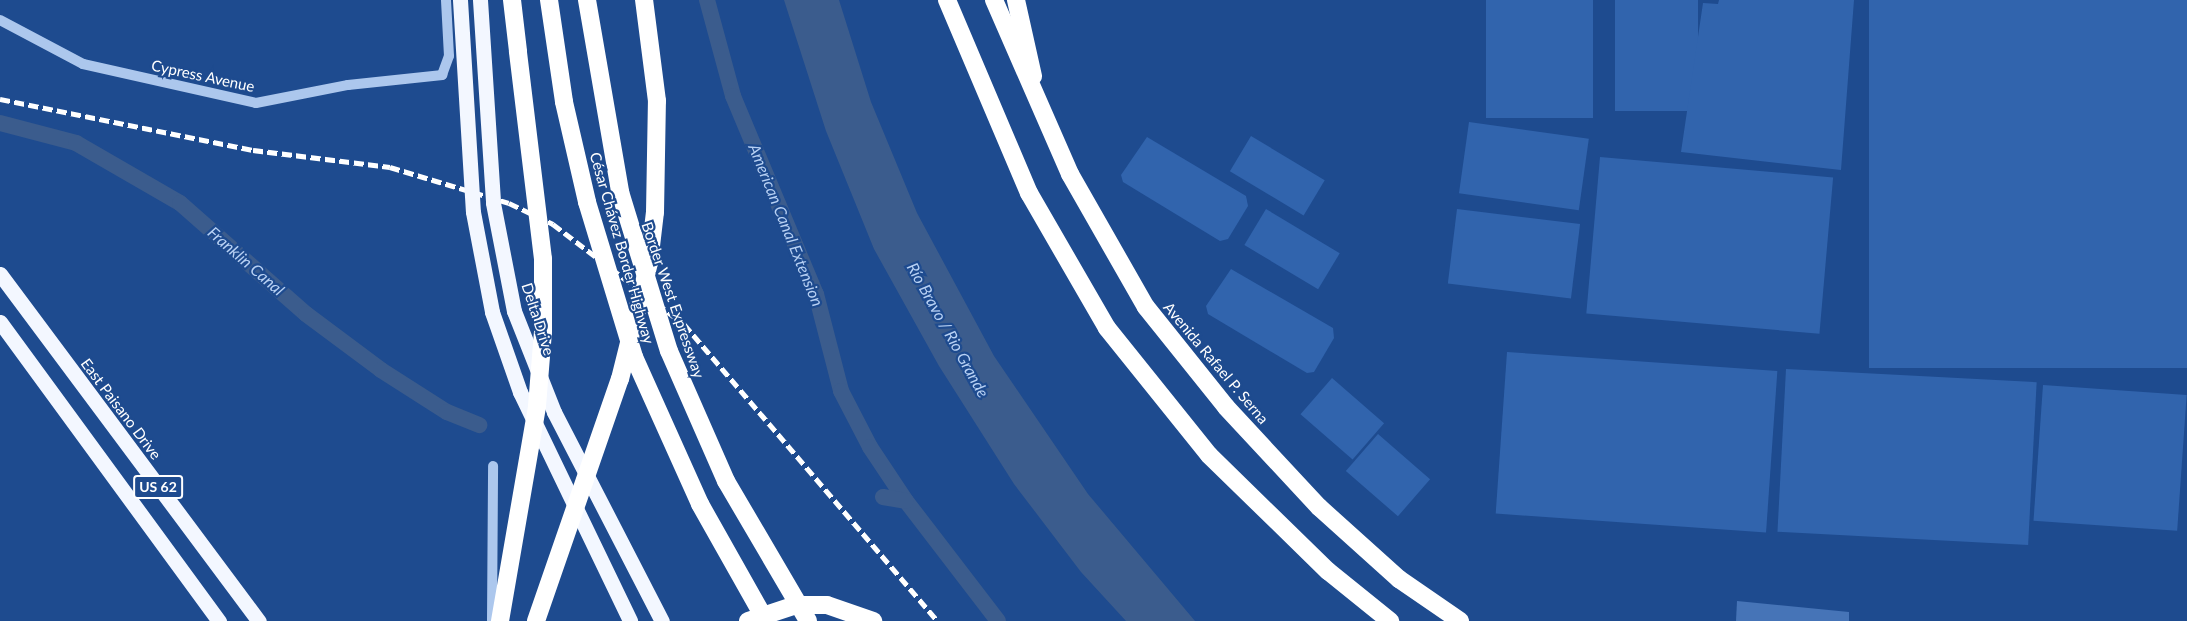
<!DOCTYPE html>
<html>
<head>
<meta charset="utf-8">
<style>
	body { margin:0 }
	#map { position:relative; width:2187px; height:621px; overflow:hidden; background:#1e4b8f; font-family:Lato,sans-serif }
	div>[style] { position:absolute }
	.green>* { inset:0; background:#3164ad; transform-origin:0 0 }
	.water>* { inset:0; background:#3b5c8d }
	.canal>* { height:16px; margin:-8px; padding:0 8px; transform-origin:8px; border-radius:8px; background:#3b5c8d }
	.building>* { inset:0; background:#4674b7 }
	.minor>* { height:10px; margin:-5px; padding:0 5px; transform-origin:5px; border-radius:5px; background:#acc7ed }
	.major>* { height:15px; margin:-7.5px; padding:0 7.5px; transform-origin:7.5px; border-radius:7.5px; background:#f3f7ff }
	.highway>* { height:18px; margin:-9px; padding:0 9px; transform-origin:9px; border-radius:9px; background:#fff }
	.rail>* { height:4.5px; margin-top:-2.25px; transform-origin:0; background:repeating-linear-gradient(90deg,#fff 0 10px,transparent 0 14.5px) }
	.major-bridge>* { height:15px; margin:-7.5px; padding:0 7.5px; transform-origin:7.5px; border-radius:7.5px; background:#f3f7ff }
	.highway-bridge>* { height:18px; margin:-9px; padding:0 9px; transform-origin:9px; border-radius:9px; background:#fff }
	span { translate:-50% -50%; white-space:nowrap; text-align:center; line-height:1.15; -webkit-text-stroke:4.5px #1e4b8f; paint-order:stroke }
	.shield-label span { padding:2px 4px; background:#1e4b8f; border:2px solid; border-radius:4px; -webkit-text-stroke-width:0 }
	.shield-label { font-size:14px; color:#fff; font-weight:700 }
	.street-label { font-size:15px; color:#fff }
	.water-label { font-size:16px; color:#b8d1f4; font-style:italic }
</style>
</head>
<body>
<div id="map">
	<div class="green">
		<i style="left:1486px;top:0;width:107px;height:118px"></i>
		<i style="left:1615px;top:0;width:83px;height:111px"></i>
		<i style="clip-path:polygon(1719px 0,1854px 0,1841px 170px,1681px 152px,1703px 3px,1718px 4px)"></i>
		<i style="left:1869px;top:0;width:318px;height:368px"></i>
		<i style="left:1469px;top:122px;width:121px;height:72px;rotate:8deg"></i>
		<i style="left:1251px;top:136px;width:86px;height:41px;rotate:31deg"></i>
		<i style="clip-path:polygon(1147px 137px,1246px 196px,1248px 206px,1228px 239px,1220px 241px,1123px 182px,1121px 175px)"></i>
		<i style="left:1600px;top:157px;width:234px;height:157px;rotate:5deg"></i>
		<i style="left:1266px;top:209px;width:86px;height:42px;rotate:31deg"></i>
		<i style="left:1457px;top:209px;width:124px;height:75px;rotate:7deg"></i>
		<i style="clip-path:polygon(1231px 269px,1333px 328px,1334px 338px,1314px 372px,1307px 373px,1208px 314px,1206px 306px)"></i>
		<i style="left:1507px;top:352px;width:271px;height:162px;rotate:4deg"></i>
		<i style="left:1786px;top:369px;width:251px;height:163px;rotate:3deg"></i>
		<i style="left:1332px;top:378px;width:69px;height:48px;rotate:41deg"></i>
		<i style="left:2043px;top:385px;width:144px;height:136px;rotate:4deg"></i>
		<i style="left:1378px;top:434px;width:69px;height:49px;rotate:41deg"></i>
	</div>
	<div class="water">
		<i style="clip-path:polygon(784px 0,839px 0,871px 102px,917px 213px,994px 356px,1088px 494px,1195px 621px,1126px 621px,1081px 572px,1014px 484px,939px 366px,874px 249px,826px 131px)"></i>
	</div>
	<div class="canal">
		<i style="left:707px;top:0;width:99px;rotate:74.8deg"></i>
		<i style="left:733px;top:96px;width:215px;rotate:67.3deg"></i>
		<i style="left:816px;top:294px;width:100px;rotate:75.5deg"></i>
		<i style="left:841px;top:391px;width:63px;rotate:62.6deg"></i>
		<i style="left:870px;top:447px;width:65px;rotate:56.3deg"></i>
		<i style="left:906px;top:501px;width:151px;rotate:52.5deg"></i>
		<i style="left:0;top:123px;width:79px;rotate:14.7deg"></i>
		<i style="left:76px;top:143px;width:120px;rotate:30deg"></i>
		<i style="left:180px;top:203px;width:168px;rotate:41.4deg"></i>
		<i style="left:306px;top:314px;width:94px;rotate:36.7deg"></i>
		<i style="left:381px;top:370px;width:78px;rotate:32.5deg"></i>
		<i style="left:447px;top:412px;width:35px;rotate:22deg"></i>
		<i style="left:883px;top:497px;width:23px;rotate:10deg"></i>
	</div>
	<div class="building">
		<i style="clip-path:polygon(1737px 601px,1849px 612px,1849px 621px,1736px 621px)"></i>
	</div>
	<div class="minor">
		<i style="left:0;top:20px;width:94px;rotate:27.9deg"></i>
		<i style="left:83px;top:64px;width:177px;rotate:12.7deg"></i>
		<i style="left:256px;top:103px;width:94px;rotate:-11.1deg"></i>
		<i style="left:348px;top:85px;width:95px;rotate:-6.1deg"></i>
		<i style="left:442px;top:75px;width:20px;rotate:-70deg"></i>
		<i style="left:449px;top:56px;width:56px;rotate:-93.1deg"></i>
		<i style="left:492px;top:621px;width:155px;rotate:-89.6deg"></i>
	</div>
	<div class="major">
		<i style="left:0;top:274px;width:433px;rotate:53.3deg"></i>
		<i style="left:514px;top:311px;width:109px;rotate:68.4deg"></i>
		<i style="left:554px;top:412px;width:235px;rotate:62.7deg"></i>
		<i style="left:492px;top:312px;width:85px;rotate:70.7deg"></i>
		<i style="left:520px;top:392px;width:254px;rotate:64.3deg"></i>
		<i style="left:0;top:322px;width:371px;rotate:53.8deg"></i>
	</div>
	<div class="highway">
		<i style="left:512px;top:0;width:51px;rotate:83.3deg"></i>
		<i style="left:947px;top:0;width:210px;rotate:67deg"></i>
		<i style="left:1029px;top:193px;width:156px;rotate:60deg"></i>
		<i style="left:1107px;top:328px;width:163px;rotate:51.2deg"></i>
		<i style="left:1209px;top:455px;width:166px;rotate:44.3deg"></i>
		<i style="left:1328px;top:571px;width:80px;rotate:38.9deg"></i>
		<i style="left:994px;top:0;width:190px;rotate:66.4deg"></i>
		<i style="left:1070px;top:174px;width:153px;rotate:60.3deg"></i>
		<i style="left:1146px;top:307px;width:128px;rotate:51.3deg"></i>
		<i style="left:1226px;top:407px;width:137px;rotate:47.1deg"></i>
		<i style="left:1319px;top:507px;width:108px;rotate:42deg"></i>
		<i style="left:1399px;top:579px;width:74px;rotate:34.5deg"></i>
		<i style="left:1016px;top:0;width:78px;rotate:77.4deg"></i>
		<i style="left:748px;top:621px;width:51px;rotate:-18.4deg"></i>
		<i style="left:796px;top:605px;width:31px"></i>
		<i style="left:827px;top:605px;width:49px;rotate:19.2deg"></i>
	</div>
	<div class="rail">
		<i style="left:0;top:99px;width:258px;rotate:11.4deg"></i>
		<i style="left:253px;top:150px;width:138px;rotate:7.1deg"></i>
		<i style="left:390px;top:167px;width:124px;rotate:16.8deg"></i>
		<i style="left:509px;top:203px;width:49px;rotate:25.5deg"></i>
		<i style="left:553px;top:224px;width:165px;rotate:37.4deg"></i>
		<i style="left:684px;top:324px;width:391px;rotate:49.5deg"></i>
	</div>
	<div class="major-bridge">
		<i style="left:460px;top:0;width:212px;rotate:86.5deg"></i>
		<i style="left:473px;top:212px;width:102px;rotate:79.2deg"></i>
		<i style="left:480px;top:0;width:203px;rotate:86.3deg"></i>
		<i style="left:493px;top:203px;width:110px;rotate:79deg"></i>
	</div>
	<div class="highway-bridge">
		<i style="left:549px;top:0;width:103px;rotate:81.6deg"></i>
		<i style="left:564px;top:102px;width:103px;rotate:77deg"></i>
		<i style="left:587px;top:202px;width:162px;rotate:73.1deg"></i>
		<i style="left:634px;top:357px;width:161px;rotate:65.8deg"></i>
		<i style="left:700px;top:504px;width:134px;rotate:60.6deg"></i>
		<i style="left:587px;top:0;width:195px;rotate:80.2deg"></i>
		<i style="left:620px;top:192px;width:166px;rotate:72.9deg"></i>
		<i style="left:669px;top:351px;width:142px;rotate:66.3deg"></i>
		<i style="left:726px;top:481px;width:162px;rotate:59.6deg"></i>
		<i style="left:500px;top:621px;width:218px;rotate:-80.2deg"></i>
		<i style="left:537px;top:406px;width:74px;rotate:-85.4deg"></i>
		<i style="left:543px;top:332px;width:73px;rotate:-90deg"></i>
		<i style="left:543px;top:259px;width:209px;rotate:-96.9deg"></i>
		<i style="left:536px;top:621px;width:256px;rotate:-70.9deg"></i>
		<i style="left:620px;top:379px;width:120px;rotate:-76deg"></i>
		<i style="left:649px;top:263px;width:51px;rotate:-83.3deg"></i>
		<i style="left:655px;top:212px;width:111px;rotate:-89deg"></i>
		<i style="left:657px;top:101px;width:102px;rotate:-97.3deg"></i>
	</div>
	<div class="shield-label">
		<span style="left:158px;top:487px">US 62</span>
	</div>
	<div class="street-label">
		<span style="left:203px;top:76px;rotate:12deg">Cypress Avenue</span>
		<span style="left:622px;top:248px;rotate:74deg">César Chávez Border Highway</span>
		<span style="left:673px;top:300px;rotate:71deg">Border West Expressway</span>
		<span style="left:538px;top:319px;rotate:72deg">Delta Drive</span>
		<span style="left:1216px;top:363px;rotate:50deg">Avenida Rafael P. Serna</span>
		<span style="left:121px;top:409px;rotate:53deg">East Paisano Drive</span>
	</div>
	<div class="water-label">
		<span style="left:786px;top:225px;rotate:68deg">American Canal Extension</span>
		<span style="left:246px;top:261px;rotate:41deg">Franklin Canal</span>
		<span style="left:948px;top:330px;rotate:61deg">Río Bravo / Rio Grande</span>
	</div>
</div>
</body>
</html>
